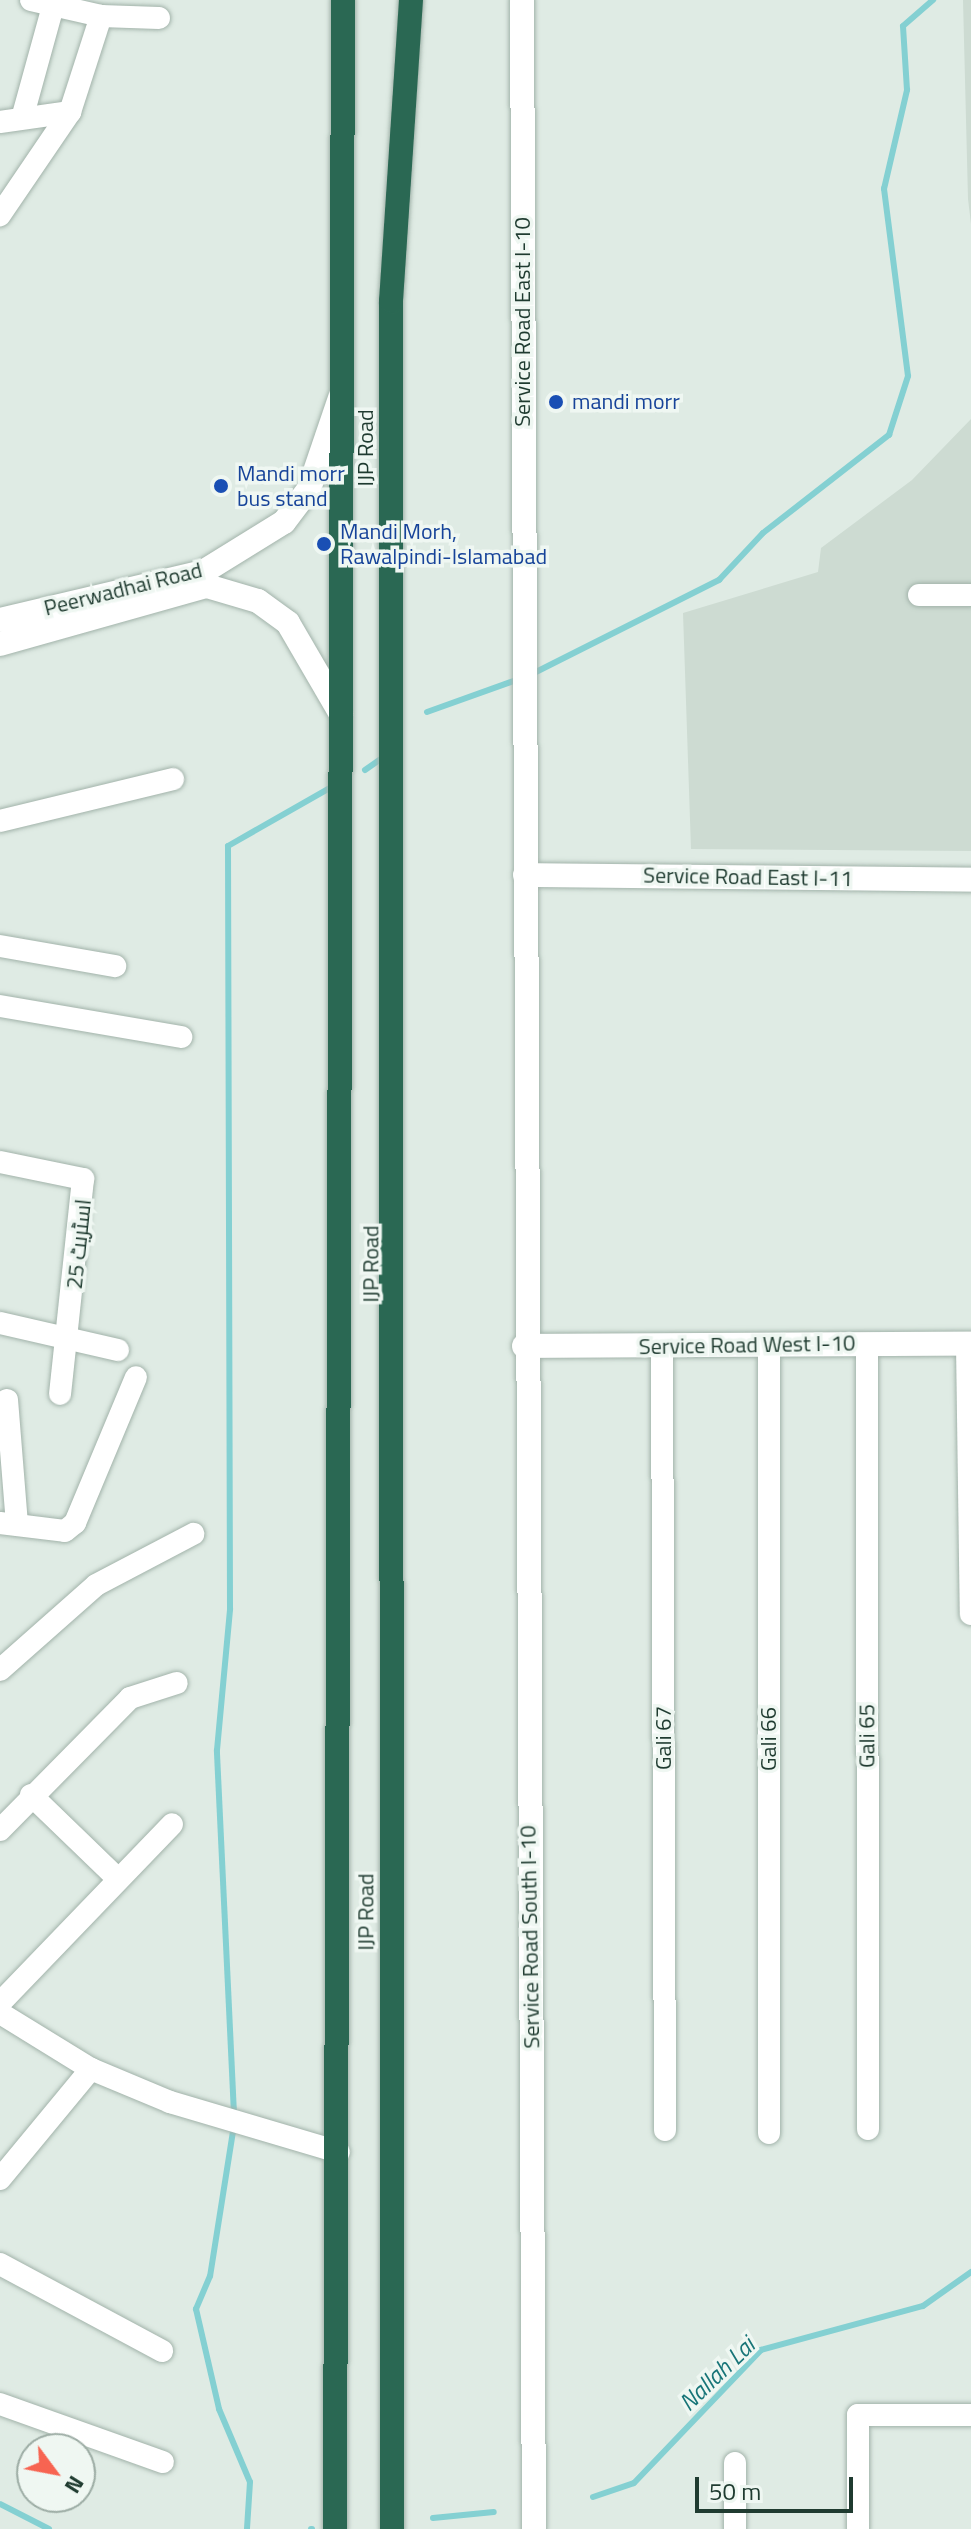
<!DOCTYPE html>
<html>
<head>
<meta charset="utf-8">
<style>
	body { margin:0 }
	#map { position:relative; width:971px; height:2529px; overflow:hidden; background:#dfebe4; font-family:"Titillium Web",Cairo,sans-serif }
	div>[style] { position:absolute }
	.built>* { inset:0; background:#cddbd2 }
	.stream>* { height:6px; margin:-3px; padding:0 3px; transform-origin:3px; border-radius:3px; background:#84d0d2 }
	.roads { filter:drop-shadow(0 0 2px #a2b3aa) drop-shadow(0 0 2px #a2b3aa) }
	.street>* { height:22px; margin:-11px; padding:0 11px; transform-origin:11px; border-radius:11px; background:#fff }
	.secondary>* { height:24px; margin:-12px; padding:0 12px; transform-origin:12px; border-radius:12px; background:#fff }
	.highway>* { height:24px; margin:-12px; padding:0 12px; transform-origin:12px; border-radius:12px; background:#2a6853 }
	.dots>* { width:22px; height:22px; translate:-50% -50%; box-sizing:border-box; border:4px solid #eff7f2; border-radius:50% }
	span { translate:-50% -50%; white-space:nowrap; text-align:center; line-height:1.15; -webkit-text-stroke:7px #eff7f2; paint-order:stroke }
	.street-label { font-size:22px; color:#1f3b30 }
	.transit-label { font-size:22px; color:#164399 }
	.left { translate:0 -50%; text-align:left }
	.water-label { font-size:24px; color:#187578; font-style:italic }
	.north { position:absolute; left:16px; top:2433px; width:80px; height:80px; box-sizing:border-box; background:#eff7f2; border:2px solid #9caca4; border-radius:50%; rotate:122deg; font-size:22px; font-weight:700; line-height:32px; text-align:center; color:#1f3b30 }
	.north::after { content:''; display:block; margin:auto; width:28px; height:36px; background:#f76451; clip-path:polygon(50% 0,100% 100%,50% 72%,0 100%) }
	.scale { position:absolute; left:695px; top:2477px; width:158px; height:36px; box-sizing:border-box; border:4px solid #1f3b30; border-top:0; padding-left:10px; font-size:24px; line-height:28px; white-space:nowrap; color:#1f3b30; -webkit-text-stroke:6px #eff7f2; paint-order:stroke }
</style>
</head>
<body>
<div id="map">
	<div class="built">
		<i style="clip-path:polygon(963px 0,971px 0,971px 224px,968px 199px)"></i>
		<i style="clip-path:polygon(971px 419px,971px 851px,691px 849px,683px 613px,818px 572px,821px 548px,912px 480px)"></i>
	</div>
	<div class="stream">
		<i style="left:530px;top:675px;width:212px;rotate:-26.7deg"></i>
		<i style="left:719px;top:580px;width:64px;rotate:-46.9deg"></i>
		<i style="left:763px;top:533px;width:160px;rotate:-37.9deg"></i>
		<i style="left:889px;top:435px;width:62px;rotate:-72.1deg"></i>
		<i style="left:908px;top:376px;width:189px;rotate:-97.3deg"></i>
		<i style="left:884px;top:189px;width:102px;rotate:-76.9deg"></i>
		<i style="left:907px;top:90px;width:64px;rotate:-93.6deg"></i>
		<i style="left:903px;top:26px;width:40px;rotate:-41deg"></i>
		<i style="left:427px;top:712px;width:98px;rotate:-19.7deg"></i>
		<i style="left:365px;top:770px;width:21px;rotate:-35deg"></i>
		<i style="left:234px;top:2114px;width:364px;rotate:-92.7deg"></i>
		<i style="left:217px;top:1750px;width:142px;rotate:-84.7deg"></i>
		<i style="left:230px;top:1609px;width:763px;rotate:-90.15deg"></i>
		<i style="left:228px;top:846px;width:123px;rotate:-29.7deg"></i>
		<i style="left:234px;top:2125px;width:153px;rotate:99deg"></i>
		<i style="left:210px;top:2276px;width:36px;rotate:113deg"></i>
		<i style="left:196px;top:2309px;width:103px;rotate:77deg"></i>
		<i style="left:219px;top:2409px;width:79px;rotate:67deg"></i>
		<i style="left:250px;top:2482px;width:47px;rotate:93.7deg"></i>
		<i style="left:593px;top:2497px;width:43px;rotate:-18.9deg"></i>
		<i style="left:634px;top:2483px;width:184px;rotate:-46.3deg"></i>
		<i style="left:761px;top:2350px;width:168px;rotate:-15.2deg"></i>
		<i style="left:923px;top:2306px;width:59px;rotate:-35.3deg"></i>
		<i style="left:0;top:2504px;width:55px;rotate:27deg"></i>
		<i style="left:433px;top:2518px;width:61px;rotate:-5.6deg"></i>
		<i style="left:311px;top:2529px;width:1px"></i>
	</div>
	<div class="roads">
		<div class="street">
			<i style="left:31px;top:0;width:72px;rotate:12.9deg"></i>
			<i style="left:101px;top:16px;width:58px;rotate:2deg"></i>
			<i style="left:70px;top:112px;width:101px;rotate:-72.1deg"></i>
			<i style="left:23px;top:115px;width:113px;rotate:-74.6deg"></i>
			<i style="left:0;top:122px;width:71px;rotate:-8.1deg"></i>
			<i style="left:70px;top:112px;width:125px;rotate:124.2deg"></i>
			<i style="left:919px;top:595px;width:52px"></i>
			<i style="left:0;top:821px;width:178px;rotate:-13.6deg"></i>
			<i style="left:0;top:946px;width:117px;rotate:9.9deg"></i>
			<i style="left:0;top:1006px;width:184px;rotate:9.7deg"></i>
			<i style="left:0;top:1162px;width:85px;rotate:11.6deg"></i>
			<i style="left:83px;top:1179px;width:216px;rotate:96.1deg"></i>
			<i style="left:0;top:1323px;width:121px;rotate:12.9deg"></i>
			<i style="left:867px;top:1344px;width:785px;rotate:89.93deg"></i>
			<i style="left:967px;top:1344px;width:270px;rotate:89.2deg"></i>
			<i style="left:769px;top:1345px;width:788px;rotate:90deg"></i>
			<i style="left:662px;top:1346px;width:784px;rotate:89.78deg"></i>
			<i style="left:7px;top:1400px;width:125px;rotate:85.4deg"></i>
			<i style="left:0;top:1523px;width:65px;rotate:7deg"></i>
			<i style="left:65px;top:1531px;width:13px;rotate:-39deg"></i>
			<i style="left:75px;top:1523px;width:158px;rotate:-67.3deg"></i>
			<i style="left:0;top:1670px;width:128px;rotate:-41.5deg"></i>
			<i style="left:96px;top:1585px;width:110px;rotate:-27.7deg"></i>
			<i style="left:31px;top:1795px;width:120px;rotate:44deg"></i>
			<i style="left:0;top:1830px;width:185px;rotate:-45.4deg"></i>
			<i style="left:130px;top:1698px;width:49px;rotate:-17.7deg"></i>
			<i style="left:0;top:2003px;width:248px;rotate:-46.1deg"></i>
			<i style="left:0;top:2013px;width:107px;rotate:31.6deg"></i>
			<i style="left:91px;top:2069px;width:86px;rotate:22.7deg"></i>
			<i style="left:170px;top:2102px;width:176px;rotate:16.5deg"></i>
			<i style="left:0;top:2179px;width:143px;rotate:-50.4deg"></i>
			<i style="left:0;top:2264px;width:184px;rotate:28.2deg"></i>
			<i style="left:0;top:2404px;width:173px;rotate:19.6deg"></i>
			<i style="left:735px;top:2529px;width:66px;rotate:-90deg"></i>
			<i style="left:858px;top:2529px;width:114px;rotate:-90deg"></i>
			<i style="left:858px;top:2415px;width:113px"></i>
		</div>
		<div class="secondary">
			<i style="left:522px;top:0;width:2529px;rotate:89.73deg"></i>
			<i style="left:0;top:620px;width:209px;rotate:-13.3deg"></i>
			<i style="left:203px;top:572px;width:95px;rotate:-31.7deg"></i>
			<i style="left:284px;top:522px;width:41px;rotate:-52.9deg"></i>
			<i style="left:309px;top:489px;width:96px;rotate:-71.2deg"></i>
			<i style="left:0;top:644px;width:215px;rotate:-15.7deg"></i>
			<i style="left:207px;top:586px;width:53px;rotate:16.4deg"></i>
			<i style="left:258px;top:601px;width:37px;rotate:36deg"></i>
			<i style="left:288px;top:623px;width:105px;rotate:59.8deg"></i>
			<i style="left:525px;top:875px;width:446px;rotate:0.6deg"></i>
			<i style="left:524px;top:1346px;width:447px;rotate:-0.3deg"></i>
		</div>
		<div class="highway">
			<i style="left:335px;top:2529px;width:2529px;rotate:-89.82deg"></i>
			<i style="left:392px;top:2529px;width:2228px;rotate:-90.03deg"></i>
			<i style="left:391px;top:301px;width:302px;rotate:-86.2deg"></i>
		</div>
	</div>
	<div class="dots">
		<i style="left:556px;top:402px;background:#1a4fb4"></i>
		<i style="left:221px;top:486px;background:#1a4fb4"></i>
		<i style="left:324px;top:544px;background:#1a4fb4"></i>
	</div>
	<div class="street-label">
		<span style="left:523px;top:322px;rotate:-90deg">Service Road East I-10</span>
		<span style="left:366px;top:448px;rotate:-90deg">IJP Road</span>
		<span style="left:123px;top:589px;rotate:-14deg">Peerwadhai Road</span>
		<span style="left:748px;top:877px;rotate:1deg">Service Road East I-11</span>
		<span style="left:79px;top:1244px;rotate:-84deg">اسٹریٹ 25</span>
		<span style="left:371px;top:1264px;rotate:-90deg">IJP Road</span>
		<span style="left:747px;top:1345px;rotate:-1deg">Service Road West I-10</span>
		<span style="left:867px;top:1736px;rotate:-90deg">Gali 65</span>
		<span style="left:664px;top:1738px;rotate:-90deg">Gali 67</span>
		<span style="left:769px;top:1739px;rotate:-90deg">Gali 66</span>
		<span style="left:366px;top:1912px;rotate:-90deg">IJP Road</span>
		<span style="left:530px;top:1937px;rotate:-91deg">Service Road South I-10</span>
	</div>
	<div class="transit-label">
		<span class="left" style="left:572px;top:402px">mandi morr</span>
		<span class="left" style="left:237px;top:486px">Mandi morr<br>bus stand</span>
		<span class="left" style="left:340px;top:544px">Mandi Morh,<br>Rawalpindi-Islamabad</span>
	</div>
	<div class="water-label">
		<span style="left:717px;top:2374px;rotate:-44deg">Nallah Lai</span>
	</div>
	<div class="north">N</div>
	<div class="scale">50 m</div>
</div>
</body>
</html>
